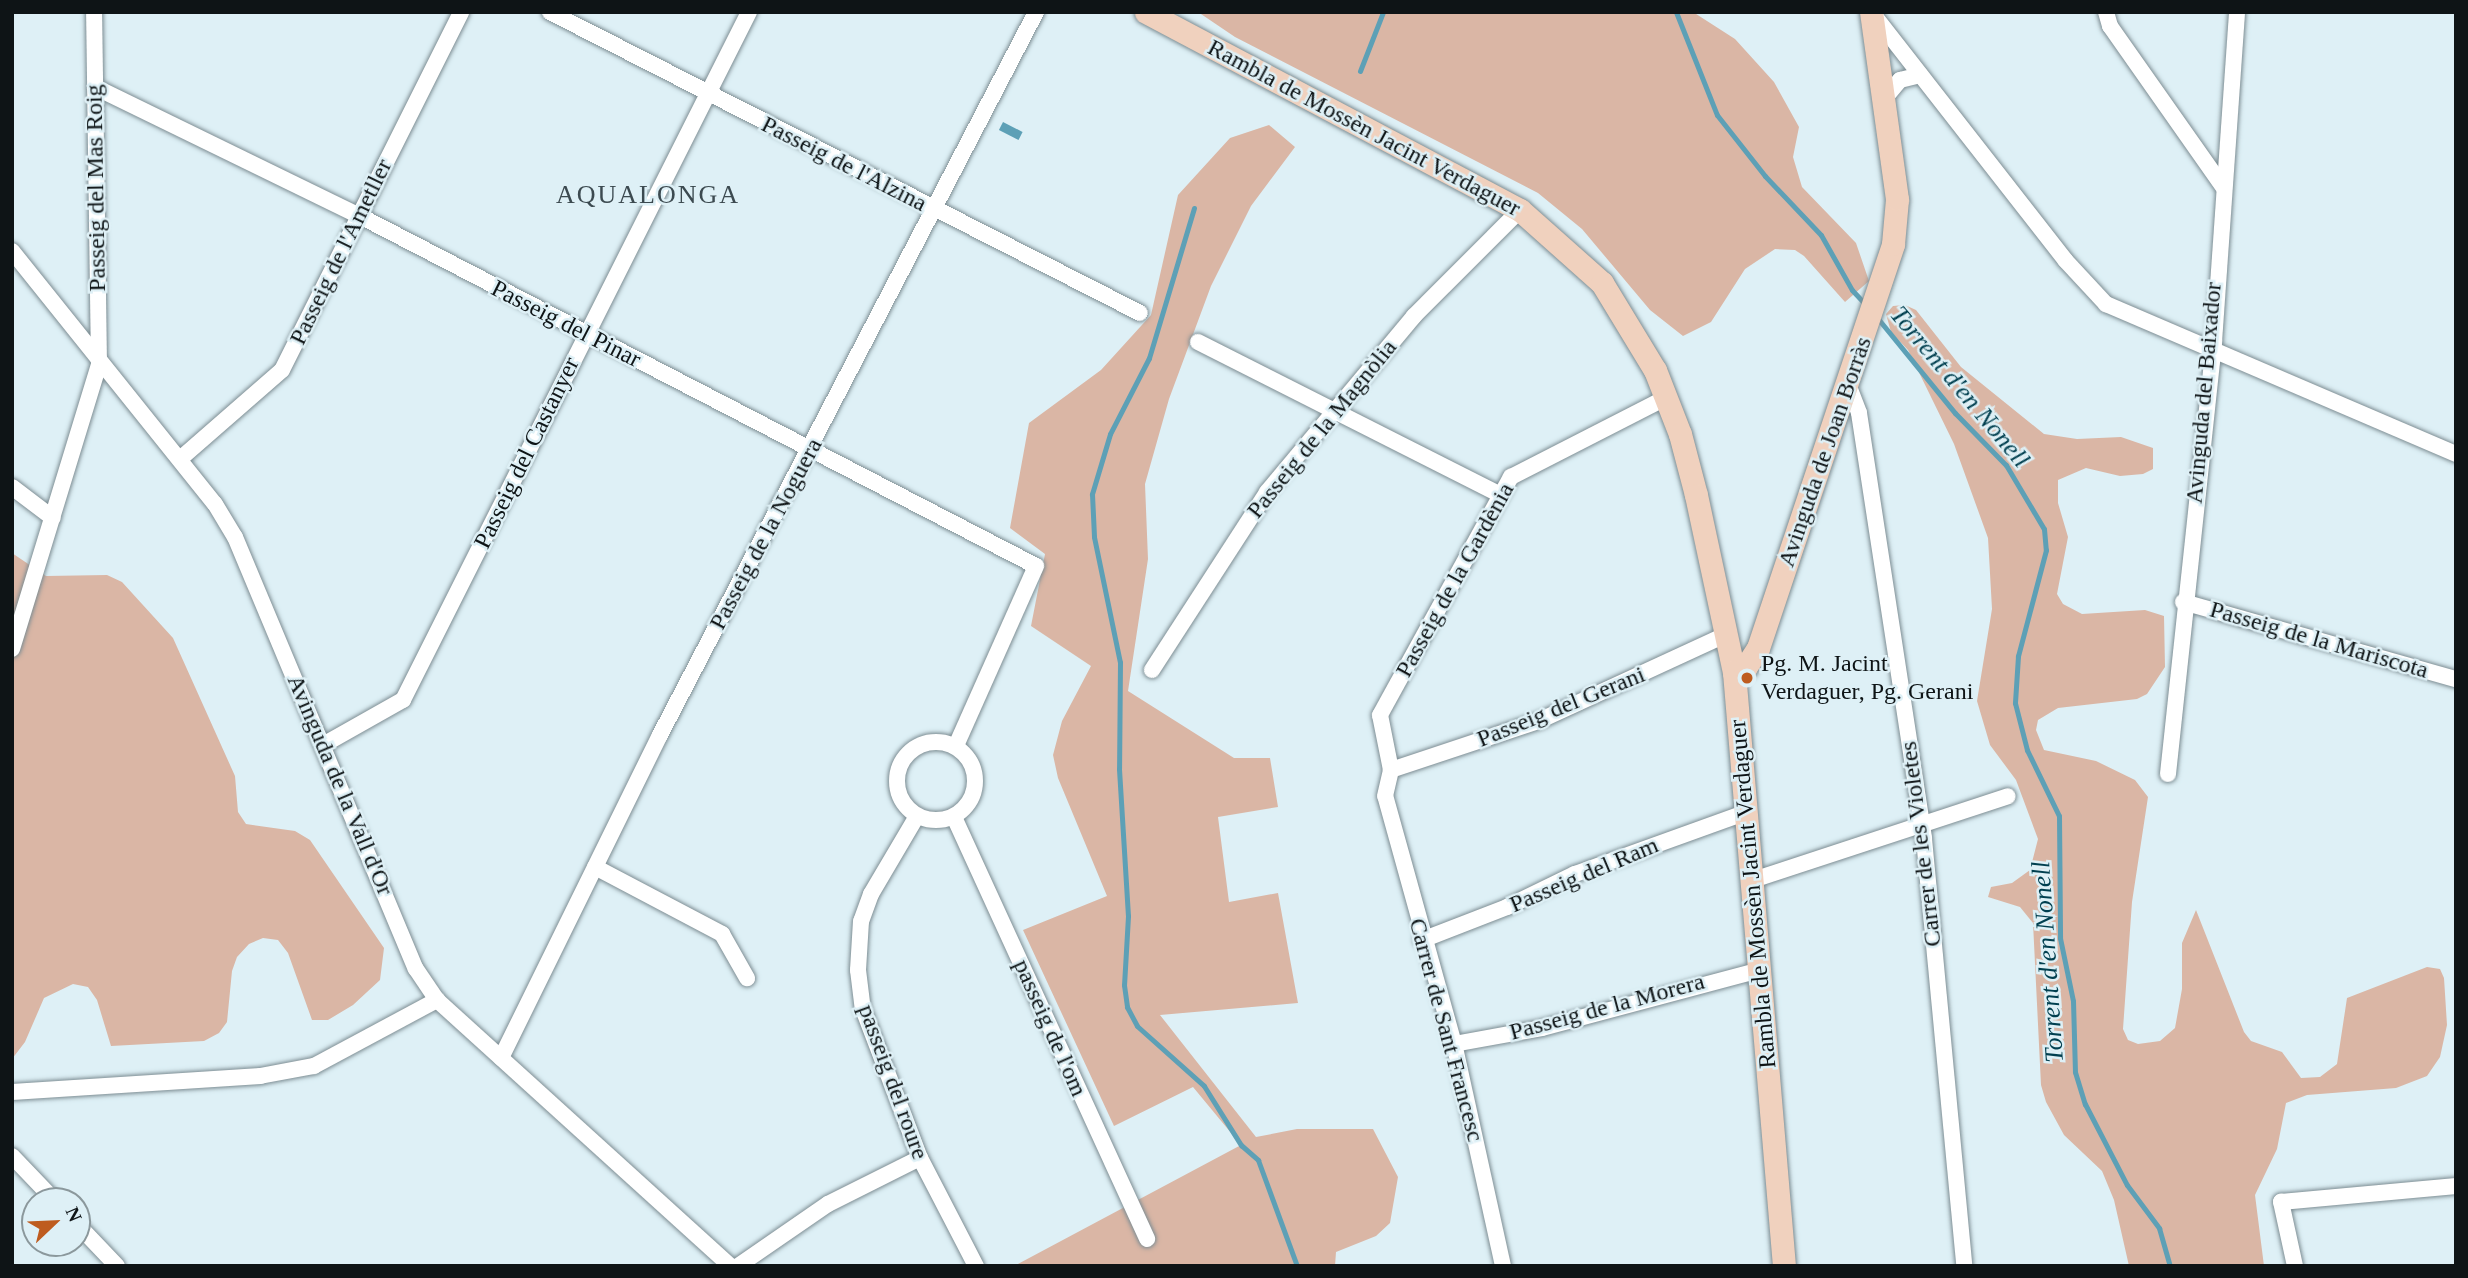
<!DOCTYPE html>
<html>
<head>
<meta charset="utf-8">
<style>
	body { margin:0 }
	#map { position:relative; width:2468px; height:1278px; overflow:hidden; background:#def0f6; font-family:Georgia,serif }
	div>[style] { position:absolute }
	.green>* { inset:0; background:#dab6a5 }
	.water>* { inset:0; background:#5da0b6; transform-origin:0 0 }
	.stream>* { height:5px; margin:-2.5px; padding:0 2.5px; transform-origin:2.5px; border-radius:2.5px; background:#5da0b6 }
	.roads { filter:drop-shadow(0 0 2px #7d8d93) drop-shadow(0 0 2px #7d8d93) }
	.street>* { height:16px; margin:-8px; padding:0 8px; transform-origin:8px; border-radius:8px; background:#fff }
	.street>.ring { margin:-8px; padding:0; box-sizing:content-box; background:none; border:16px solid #fff; border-radius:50% }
	.secondary>* { height:23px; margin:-11.5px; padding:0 11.5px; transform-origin:11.5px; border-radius:11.5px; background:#f0d1be }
	.dots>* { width:19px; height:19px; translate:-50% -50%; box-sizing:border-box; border:4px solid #def0f6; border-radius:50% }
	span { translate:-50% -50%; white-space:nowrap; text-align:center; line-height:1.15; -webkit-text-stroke:5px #def0f6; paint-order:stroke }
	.street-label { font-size:24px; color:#0e1416 }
	.poi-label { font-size:24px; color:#0e1416 }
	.left { translate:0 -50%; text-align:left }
	.neighbourhood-label { font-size:26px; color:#3c4a50; letter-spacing:2px }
	.water-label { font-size:26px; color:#003f4f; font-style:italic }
	.frame { position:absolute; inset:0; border:14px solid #0e1416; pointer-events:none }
	.north { position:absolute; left:21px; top:1187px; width:70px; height:70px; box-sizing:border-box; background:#def0f6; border:2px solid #8b989c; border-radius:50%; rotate:67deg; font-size:19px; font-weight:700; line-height:28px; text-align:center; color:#0e1416 }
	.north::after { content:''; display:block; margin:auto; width:24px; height:32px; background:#be5c1f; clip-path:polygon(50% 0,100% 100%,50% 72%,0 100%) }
</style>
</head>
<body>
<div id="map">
	<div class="green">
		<i style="clip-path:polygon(1198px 12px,1693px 12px,1735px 39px,1774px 82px,1799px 127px,1793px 157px,1802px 187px,1856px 243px,1869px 281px,1845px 302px,1804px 256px,1795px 250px,1775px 249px,1745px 269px,1711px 322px,1683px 336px,1650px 310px,1582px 229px,1538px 193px,1235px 37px)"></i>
		<i style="clip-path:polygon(1269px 125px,1295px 147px,1251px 206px,1211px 286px,1169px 399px,1145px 484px,1148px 559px,1128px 691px,1234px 758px,1270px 758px,1278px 807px,1218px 817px,1229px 902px,1278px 893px,1298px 1003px,1160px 1015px,1256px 1137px,1297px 1129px,1373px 1129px,1398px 1177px,1390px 1223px,1376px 1236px,1336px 1252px,1335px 1266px,1014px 1266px,1241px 1145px,1193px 1087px,1114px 1126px,1023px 930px,1107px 896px,1058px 778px,1053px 755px,1062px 721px,1091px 666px,1031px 626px,1045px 554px,1010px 528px,1029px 423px,1101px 370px,1151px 315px,1178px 195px,1230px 138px)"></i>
		<i style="clip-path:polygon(1905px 305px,1916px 310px,1961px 367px,2044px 434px,2077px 439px,2121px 437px,2153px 448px,2153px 469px,2143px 474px,2120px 476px,2086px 468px,2058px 480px,2058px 503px,2068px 537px,2057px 594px,2063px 604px,2082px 614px,2145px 610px,2164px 616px,2165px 667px,2147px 694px,2137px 699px,2058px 708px,2038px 720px,2036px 730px,2044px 750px,2096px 761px,2135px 780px,2148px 797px,2132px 902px,2123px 1029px,2128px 1040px,2138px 1044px,2160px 1041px,2175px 1028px,2182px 989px,2182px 943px,2196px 910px,2244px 1032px,2251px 1041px,2282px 1052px,2301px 1078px,2320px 1077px,2337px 1064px,2347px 998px,2427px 967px,2440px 969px,2444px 978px,2447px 1025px,2440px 1057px,2427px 1076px,2396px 1088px,2307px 1095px,2286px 1103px,2277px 1149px,2255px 1195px,2264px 1266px,2129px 1266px,2114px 1200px,2102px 1171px,2064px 1135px,2046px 1102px,2041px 1085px,2033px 923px,2020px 907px,1988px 897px,1991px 887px,2012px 883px,2030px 870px,2038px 839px,2016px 780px,1990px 745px,1977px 701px,1992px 609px,1988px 538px,1954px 444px,1908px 350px,1891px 332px,1886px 314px,1893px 306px)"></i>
		<i style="clip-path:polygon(12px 553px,46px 576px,107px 575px,122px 582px,173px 638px,235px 776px,238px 812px,246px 824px,295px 831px,310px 840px,384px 948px,380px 980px,353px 1005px,328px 1020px,312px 1020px,288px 953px,278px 940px,263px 938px,249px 944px,237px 957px,232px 971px,227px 1022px,219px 1033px,204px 1041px,111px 1046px,97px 1000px,88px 987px,73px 984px,44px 998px,25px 1042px,12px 1059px)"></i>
	</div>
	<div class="water">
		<i style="left:1003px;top:122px;width:22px;height:9px;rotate:27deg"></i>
	</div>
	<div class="stream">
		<i style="left:1676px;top:12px;width:111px;rotate:68.3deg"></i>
		<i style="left:1717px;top:115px;width:78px;rotate:51.8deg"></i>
		<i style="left:1765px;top:176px;width:81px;rotate:46.5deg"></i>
		<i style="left:1821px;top:235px;width:63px;rotate:60.6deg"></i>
		<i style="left:1852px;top:290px;width:21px;rotate:47deg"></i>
		<i style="left:1360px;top:71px;width:63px;rotate:-68.7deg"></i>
		<i style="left:1194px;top:208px;width:157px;rotate:106.7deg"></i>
		<i style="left:1149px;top:358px;width:85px;rotate:117.2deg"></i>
		<i style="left:1110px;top:434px;width:63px;rotate:106.7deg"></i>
		<i style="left:1092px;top:494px;width:43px;rotate:87.3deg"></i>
		<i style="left:1094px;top:537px;width:128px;rotate:78.3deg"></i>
		<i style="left:1120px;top:662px;width:107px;rotate:90.5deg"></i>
		<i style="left:1119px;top:769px;width:147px;rotate:86.5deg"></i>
		<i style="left:1128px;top:916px;width:69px;rotate:93.3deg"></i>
		<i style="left:1124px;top:985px;width:22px;rotate:82deg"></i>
		<i style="left:1127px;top:1007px;width:21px;rotate:62deg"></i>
		<i style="left:1137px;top:1026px;width:90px;rotate:41.8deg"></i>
		<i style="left:1204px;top:1086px;width:70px;rotate:57.9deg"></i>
		<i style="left:1241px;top:1145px;width:23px;rotate:41deg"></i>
		<i style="left:1258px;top:1160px;width:113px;rotate:69.8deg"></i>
		<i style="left:1875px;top:315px;width:127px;rotate:50.8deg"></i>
		<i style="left:1955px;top:413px;width:73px;rotate:45.6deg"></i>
		<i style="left:2006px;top:465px;width:74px;rotate:59.3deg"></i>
		<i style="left:2044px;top:529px;width:21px;rotate:85deg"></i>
		<i style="left:2046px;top:550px;width:110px;rotate:104.8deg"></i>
		<i style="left:2018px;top:656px;width:47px;rotate:93.7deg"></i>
		<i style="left:2015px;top:703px;width:49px;rotate:75.7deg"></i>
		<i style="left:2027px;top:750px;width:73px;rotate:64.1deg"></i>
		<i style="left:2059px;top:816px;width:122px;rotate:89.5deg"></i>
		<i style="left:2060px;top:938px;width:64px;rotate:78.3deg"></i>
		<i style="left:2073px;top:1001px;width:71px;rotate:88.4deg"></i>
		<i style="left:2075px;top:1072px;width:34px;rotate:73deg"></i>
		<i style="left:2085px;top:1104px;width:91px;rotate:62.6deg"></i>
		<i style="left:2127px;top:1185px;width:54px;rotate:53.3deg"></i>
		<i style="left:2159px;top:1228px;width:40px;rotate:74deg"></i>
	</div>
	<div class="roads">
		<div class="street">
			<i style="left:550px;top:12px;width:662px;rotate:27.03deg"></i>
			<i style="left:2106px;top:12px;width:15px;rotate:74deg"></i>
			<i style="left:2110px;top:26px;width:197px;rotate:54.9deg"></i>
			<i style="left:1873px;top:14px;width:313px;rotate:52deg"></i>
			<i style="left:2066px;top:261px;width:59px;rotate:47.1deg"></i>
			<i style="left:2106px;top:304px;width:381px;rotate:23.2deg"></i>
			<i style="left:95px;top:87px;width:292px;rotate:26deg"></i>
			<i style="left:358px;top:215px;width:763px;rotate:27.37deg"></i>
			<i style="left:1036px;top:566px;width:197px;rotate:114deg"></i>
			<i style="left:1884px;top:99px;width:25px;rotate:-50deg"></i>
			<i style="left:1900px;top:80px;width:21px;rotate:-14deg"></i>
			<i style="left:12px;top:251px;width:324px;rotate:51.3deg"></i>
			<i style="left:215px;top:504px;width:39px;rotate:59deg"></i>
			<i style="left:235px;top:537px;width:468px;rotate:67.3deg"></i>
			<i style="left:416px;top:969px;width:37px;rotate:56deg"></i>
			<i style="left:437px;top:1000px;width:396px;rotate:42.2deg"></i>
			<i style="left:1198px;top:342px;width:337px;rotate:26.8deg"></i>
			<i style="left:1848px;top:384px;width:31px;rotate:69deg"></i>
			<i style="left:1859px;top:413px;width:431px;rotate:81.3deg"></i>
			<i style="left:1924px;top:839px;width:429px;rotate:84.6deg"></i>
			<i style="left:180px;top:459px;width:135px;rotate:-41.1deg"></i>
			<i style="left:282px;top:370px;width:400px;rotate:-63.4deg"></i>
			<i style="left:12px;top:487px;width:51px;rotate:37.1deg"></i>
			<i style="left:2183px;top:602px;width:284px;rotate:15.8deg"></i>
			<i style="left:12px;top:649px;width:298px;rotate:-73deg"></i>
			<i style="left:99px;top:364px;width:352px;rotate:-90.8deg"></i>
			<i style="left:1152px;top:670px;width:212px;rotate:-57.1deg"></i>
			<i style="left:1267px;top:492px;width:229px;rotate:-50.1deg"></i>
			<i style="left:1414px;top:316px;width:150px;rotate:-45deg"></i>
			<i class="ring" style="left:897px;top:742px;width:62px;height:62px"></i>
			<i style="left:323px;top:745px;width:92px;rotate:-29.4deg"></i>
			<i style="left:403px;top:700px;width:770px;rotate:-63.3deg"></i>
			<i style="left:1391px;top:770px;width:158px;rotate:-18.4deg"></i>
			<i style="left:1541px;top:720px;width:205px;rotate:-24.8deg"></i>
			<i style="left:2168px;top:774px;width:434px;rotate:-83.9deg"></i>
			<i style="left:2214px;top:342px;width:331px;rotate:-86deg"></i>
			<i style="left:917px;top:816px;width:91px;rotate:120.5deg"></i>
			<i style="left:871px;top:894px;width:29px;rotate:110deg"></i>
			<i style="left:861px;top:921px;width:49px;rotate:93.5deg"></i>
			<i style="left:858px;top:970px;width:39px;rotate:83deg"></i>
			<i style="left:863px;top:1009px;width:160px;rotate:69.1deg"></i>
			<i style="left:920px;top:1158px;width:122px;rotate:62.6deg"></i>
			<i style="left:954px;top:817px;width:464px;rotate:65.4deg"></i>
			<i style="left:595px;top:867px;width:144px;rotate:27.8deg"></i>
			<i style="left:722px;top:934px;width:51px;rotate:60.4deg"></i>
			<i style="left:1753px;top:880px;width:268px;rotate:-18.2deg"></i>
			<i style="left:1422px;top:940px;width:91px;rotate:-21.2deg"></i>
			<i style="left:1507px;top:907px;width:76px;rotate:-25.9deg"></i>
			<i style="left:1575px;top:874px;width:183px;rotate:-19.8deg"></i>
			<i style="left:1454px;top:1044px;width:89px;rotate:-10.3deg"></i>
			<i style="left:1542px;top:1028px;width:226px;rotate:-14.9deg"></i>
			<i style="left:501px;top:1058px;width:360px;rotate:-63.8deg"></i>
			<i style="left:660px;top:735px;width:815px;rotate:-62.52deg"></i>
			<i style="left:12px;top:1092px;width:249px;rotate:-3.7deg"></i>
			<i style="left:260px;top:1076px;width:55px;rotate:-10.5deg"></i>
			<i style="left:314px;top:1066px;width:140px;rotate:-28.2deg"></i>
			<i style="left:12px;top:1156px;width:62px;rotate:46.3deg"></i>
			<i style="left:77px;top:1224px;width:58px;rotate:46.4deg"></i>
			<i style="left:738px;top:1266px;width:109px;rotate:-34.6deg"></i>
			<i style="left:828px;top:1204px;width:103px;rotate:-26.6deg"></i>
			<i style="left:1503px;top:1266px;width:227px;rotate:-102.4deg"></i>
			<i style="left:1454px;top:1044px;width:257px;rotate:-105.5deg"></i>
			<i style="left:1385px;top:796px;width:27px;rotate:-77deg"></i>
			<i style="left:1391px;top:770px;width:56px;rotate:-101.3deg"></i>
			<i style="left:1380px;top:715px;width:272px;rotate:-61.2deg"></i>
			<i style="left:1511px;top:477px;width:175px;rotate:-27.1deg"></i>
			<i style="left:2295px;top:1266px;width:66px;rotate:-102.3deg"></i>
			<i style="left:2281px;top:1202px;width:176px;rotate:-5.2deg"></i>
		</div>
		<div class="secondary">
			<i style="left:1146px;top:12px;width:423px;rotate:27.9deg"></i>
			<i style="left:1520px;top:210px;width:110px;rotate:41.7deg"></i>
			<i style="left:1602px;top:283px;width:102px;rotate:58.7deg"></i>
			<i style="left:1655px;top:370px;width:69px;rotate:68.7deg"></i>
			<i style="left:1680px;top:434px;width:63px;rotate:75.3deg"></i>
			<i style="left:1696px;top:495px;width:181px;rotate:77.9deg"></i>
			<i style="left:1734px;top:672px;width:596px;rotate:85.19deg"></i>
			<i style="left:1734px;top:672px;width:12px;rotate:-20deg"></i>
			<i style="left:1745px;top:668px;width:24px;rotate:-57deg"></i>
			<i style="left:1758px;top:648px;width:426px;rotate:-71.5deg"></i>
			<i style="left:1893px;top:244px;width:45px;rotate:-84.9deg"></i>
			<i style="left:1897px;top:199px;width:189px;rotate:-97.9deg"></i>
		</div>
	</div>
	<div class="dots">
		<i style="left:1747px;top:678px;background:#be5c1f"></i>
	</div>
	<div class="street-label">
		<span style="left:1364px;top:128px;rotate:28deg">Rambla de Mossèn Jacint Verdaguer</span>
		<span style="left:844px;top:164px;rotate:27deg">Passeig de l'Alzina</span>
		<span style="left:96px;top:188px;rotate:-91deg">Passeig del Mas Roig</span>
		<span style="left:341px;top:252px;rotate:-64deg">Passeig de l'Ametller</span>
		<span style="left:566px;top:324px;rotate:27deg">Passeig del Pinar</span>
		<span style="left:2204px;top:393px;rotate:-85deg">Avinguda del Baixador</span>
		<span style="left:1322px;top:429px;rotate:-51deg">Passeig de la Magnòlia</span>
		<span style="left:1825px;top:452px;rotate:-71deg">Avinguda de Joan Borràs</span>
		<span style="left:527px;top:453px;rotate:-64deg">Passeig del Castanyer</span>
		<span style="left:766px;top:534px;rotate:-62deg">Passeig de la Noguera</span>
		<span style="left:1455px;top:580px;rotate:-61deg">Passeig de la Gardènia</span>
		<span style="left:2319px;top:640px;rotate:16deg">Passeig de la Mariscota</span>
		<span style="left:1561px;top:707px;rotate:-22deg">Passeig del Gerani</span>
		<span style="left:340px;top:785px;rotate:67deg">Avinguda de la Vall d'Or</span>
		<span style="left:1921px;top:844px;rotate:-97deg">Carrer de les Violetes</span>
		<span style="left:1584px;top:875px;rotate:-23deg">Passeig del Ram</span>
		<span style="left:1753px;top:894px;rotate:-95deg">Rambla de Mossèn Jacint Verdaguer</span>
		<span style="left:1607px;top:1007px;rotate:-15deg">Passeig de la Morera</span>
		<span style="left:1050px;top:1028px;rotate:66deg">passeig de l'om</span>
		<span style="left:1446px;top:1030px;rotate:75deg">Carrer de Sant Francesc</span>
		<span style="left:893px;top:1082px;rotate:70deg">passeig del roure</span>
	</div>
	<div class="poi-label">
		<span class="left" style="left:1761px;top:678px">Pg. M. Jacint<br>Verdaguer, Pg. Gerani</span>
	</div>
	<div class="neighbourhood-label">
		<span style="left:648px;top:195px">AQUALONGA</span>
	</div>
	<div class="water-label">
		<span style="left:1960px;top:387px;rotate:50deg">Torrent d'en Nonell</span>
		<span style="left:2048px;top:962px;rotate:-94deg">Torrent d'en Nonell</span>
	</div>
	<div class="frame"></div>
	<div class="north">N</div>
</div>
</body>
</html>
